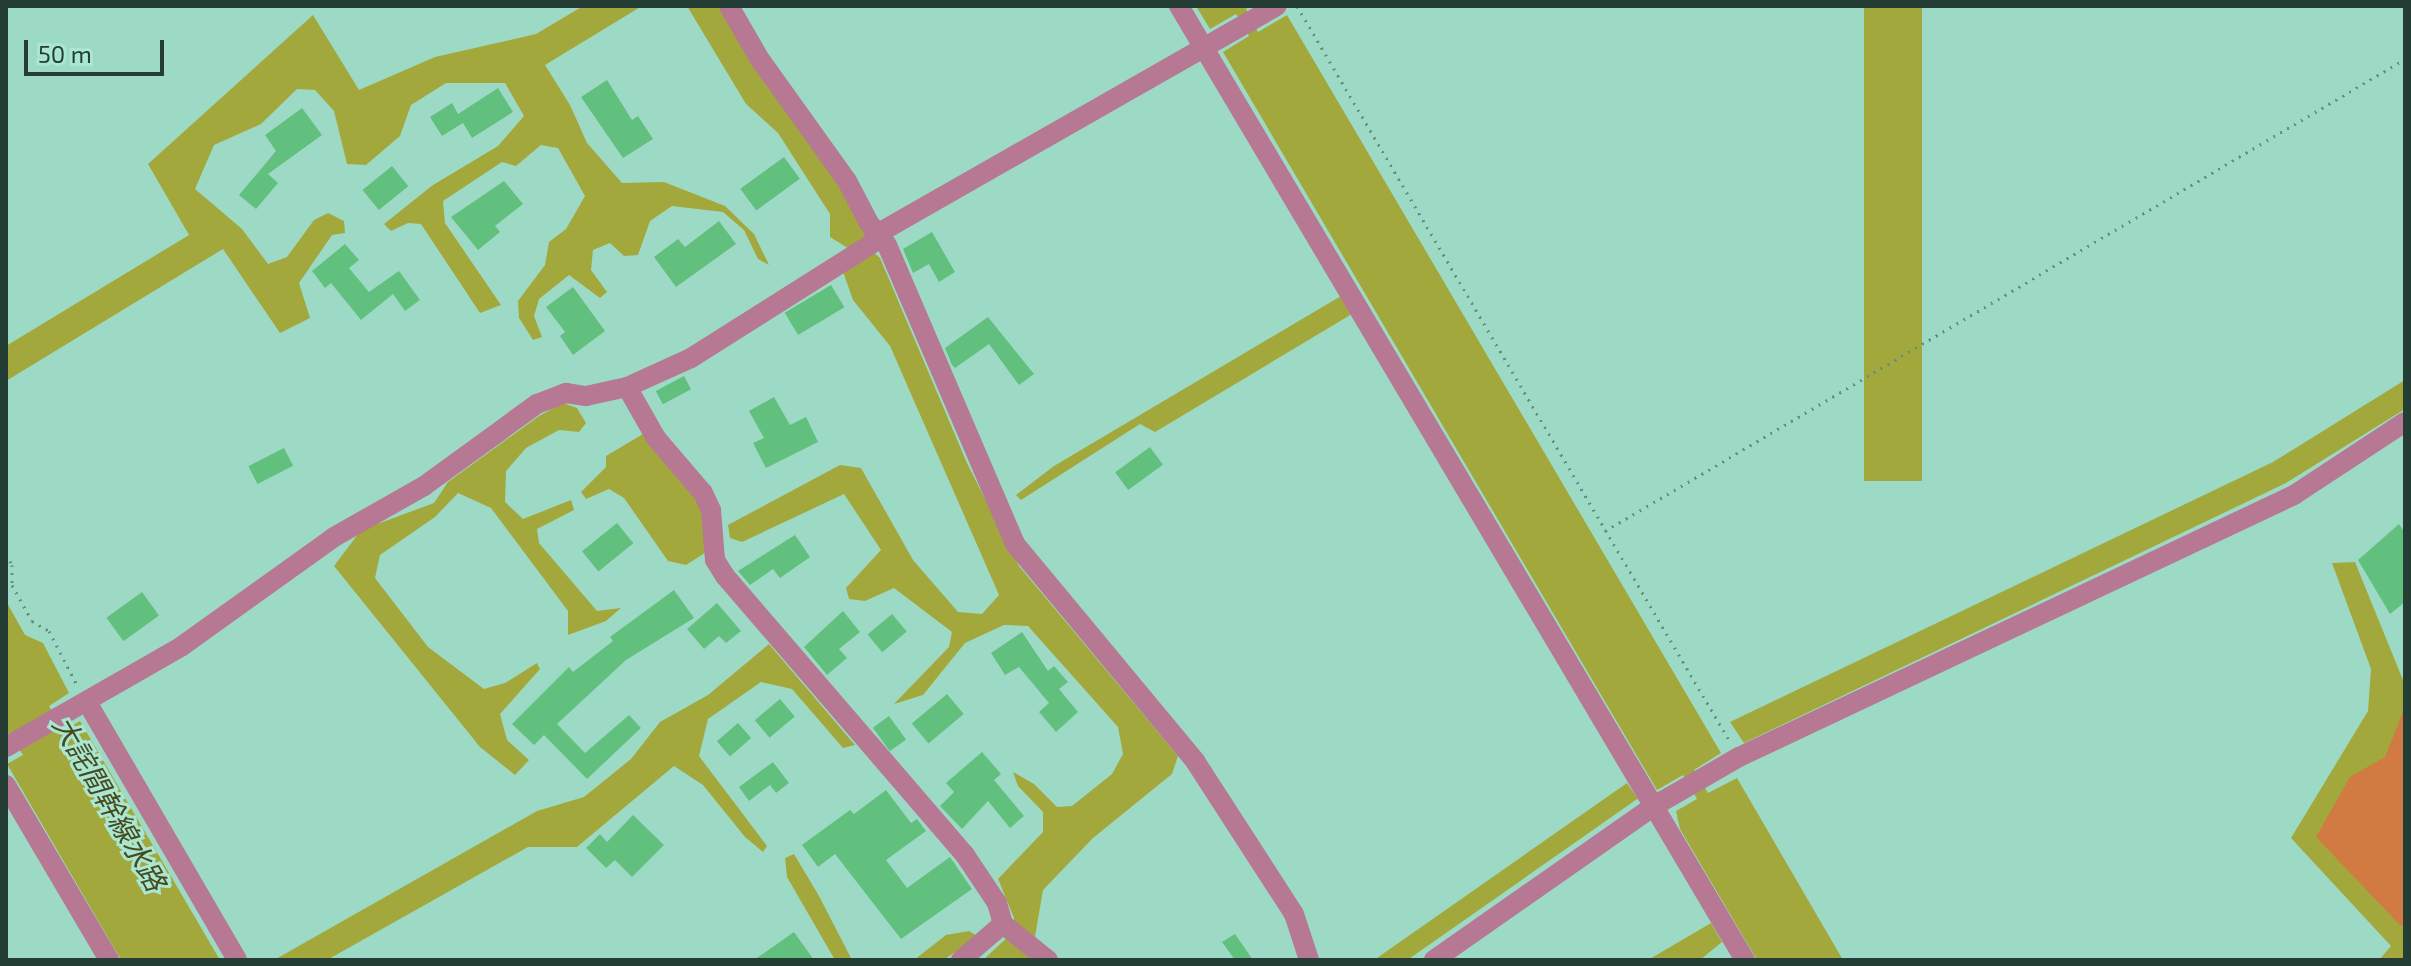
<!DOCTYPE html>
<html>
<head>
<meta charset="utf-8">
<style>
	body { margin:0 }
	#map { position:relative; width:2411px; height:966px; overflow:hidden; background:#9ddac6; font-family:"Exo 2","Noto Sans JP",sans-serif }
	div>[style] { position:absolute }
	.forest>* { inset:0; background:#d17a41 }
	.water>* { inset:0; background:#a3a83c; transform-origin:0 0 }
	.building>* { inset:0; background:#62c07f; transform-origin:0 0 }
	.path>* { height:3px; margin-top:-1.5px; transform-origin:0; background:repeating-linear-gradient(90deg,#649082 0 2px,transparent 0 8px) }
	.minor>* { height:20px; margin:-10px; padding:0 10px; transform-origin:10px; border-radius:10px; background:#b67893 }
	span { translate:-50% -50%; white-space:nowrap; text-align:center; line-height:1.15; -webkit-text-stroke:6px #a9e7d2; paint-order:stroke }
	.water-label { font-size:28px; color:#484b1f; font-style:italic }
	.frame { position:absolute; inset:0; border:8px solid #243d35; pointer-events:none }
	.scale { position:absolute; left:24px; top:40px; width:140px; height:36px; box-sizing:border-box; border:4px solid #243d35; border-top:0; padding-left:10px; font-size:24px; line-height:28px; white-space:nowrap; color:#243d35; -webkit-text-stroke:6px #a9e7d2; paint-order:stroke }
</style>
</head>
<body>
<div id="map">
	<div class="forest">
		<i style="clip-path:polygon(2392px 687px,2405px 708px,2405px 940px,2302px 840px)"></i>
	</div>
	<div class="water">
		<i style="clip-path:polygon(583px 6px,642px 6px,545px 65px,570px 105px,587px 143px,622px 183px,664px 182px,725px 206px,754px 234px,769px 265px,758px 259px,744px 230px,723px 212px,672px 206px,650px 221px,638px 255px,624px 256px,610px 243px,593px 250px,591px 270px,607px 292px,600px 298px,569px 275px,539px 299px,534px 316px,542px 337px,533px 340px,519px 318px,518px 301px,545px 265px,549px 242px,566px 229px,585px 196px,558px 148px,541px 145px,516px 166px,502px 162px,443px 201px,445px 223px,501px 305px,480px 313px,421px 224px,408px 223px,391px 231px,384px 224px,433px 185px,498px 146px,524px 116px,505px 83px,446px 83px,411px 105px,400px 136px,366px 165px,347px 164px,334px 111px,315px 90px,297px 89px,261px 124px,214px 145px,195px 189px,242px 229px,268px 264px,287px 257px,314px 220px,328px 213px,344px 221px,345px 233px,332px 235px,299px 283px,310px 318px,280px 333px,223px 249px,6px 381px,6px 346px,189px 235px,148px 164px,313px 15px,359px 90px,435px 57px,536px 34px)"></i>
		<i style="clip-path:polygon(687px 6px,721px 6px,839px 183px,867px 232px,872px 251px,880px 258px,967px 463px,1019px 566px,1178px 756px,1172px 774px,1093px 838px,1043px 890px,1031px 960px,983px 960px,1012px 933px,1014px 918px,998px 879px,1043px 832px,1043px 812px,1018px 786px,1013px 772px,1034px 784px,1057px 807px,1072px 806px,1112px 774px,1123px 754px,1118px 727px,1028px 626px,1004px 625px,965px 643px,923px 695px,894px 704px,949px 647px,952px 632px,894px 588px,865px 601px,849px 599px,846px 588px,881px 550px,844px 494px,742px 542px,730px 538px,728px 525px,840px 465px,861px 468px,913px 560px,958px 612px,982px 614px,999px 595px,890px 346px,853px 300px,842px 269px,851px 250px,830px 237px,830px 214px,778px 133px,746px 104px)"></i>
		<i style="clip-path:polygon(1196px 6px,1250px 6px,1246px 9px,1258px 32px,1287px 15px,1721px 753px,1694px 770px,1708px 793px,1737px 778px,1843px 960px,1757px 960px,1680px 829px,1676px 811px,1697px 799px,1683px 775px,1657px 790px,1223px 52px,1249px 36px,1236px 14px,1210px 29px)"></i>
		<i style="left:1864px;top:6px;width:58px;height:475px"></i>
		<i style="clip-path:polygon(1341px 296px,1352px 314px,1155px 432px,1140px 424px,1021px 500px,1016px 495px,1054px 466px)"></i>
		<i style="clip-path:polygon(2405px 380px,2405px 409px,2286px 483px,1744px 743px,1730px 722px,2273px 462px)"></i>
		<i style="clip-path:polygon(563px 403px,577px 408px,586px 423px,579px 432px,559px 430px,526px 448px,506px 471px,505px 502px,523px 519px,571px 500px,574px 510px,537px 529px,539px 543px,597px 611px,621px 608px,606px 621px,568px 635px,568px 611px,491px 508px,458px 493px,435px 517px,380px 555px,375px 578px,428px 647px,484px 689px,505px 683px,537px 663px,540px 669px,500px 714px,507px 740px,529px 760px,515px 775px,480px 747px,334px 566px,361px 530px,434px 503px,448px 482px,539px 416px)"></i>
		<i style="clip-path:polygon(643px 434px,698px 497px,711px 549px,686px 565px,668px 561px,624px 498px,609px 489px,586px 499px,581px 492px,606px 467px,606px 456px)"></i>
		<i style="clip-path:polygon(2355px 562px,2405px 685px,2405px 707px,2385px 757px,2350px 777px,2316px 837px,2401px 926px,2405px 922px,2405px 960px,2379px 960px,2391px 946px,2291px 838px,2368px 711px,2371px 669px,2332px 563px)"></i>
		<i style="clip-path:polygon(6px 601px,25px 635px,43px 643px,69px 693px,49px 706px,63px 731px,80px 721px,220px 960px,121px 960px,7px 764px,23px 755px,6px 730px)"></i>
		<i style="clip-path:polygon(769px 644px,855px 745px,843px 748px,792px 689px,761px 682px,708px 719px,699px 756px,767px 846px,763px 852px,745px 837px,703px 785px,674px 766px,577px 847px,528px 847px,327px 960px,274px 960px,537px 811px,584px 797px,631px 759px,660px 722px,708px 695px)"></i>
		<i style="left:1627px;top:783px;width:19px;height:310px;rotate:55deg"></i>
		<i style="clip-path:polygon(794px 854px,819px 896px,852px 960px,835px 960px,787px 877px,785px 858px)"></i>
		<i style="clip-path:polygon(1711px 923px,1722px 942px,1700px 960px,1648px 960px)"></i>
		<i style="clip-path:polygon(969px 931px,979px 937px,943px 960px,914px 960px,946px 935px)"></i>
	</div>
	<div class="building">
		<i style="clip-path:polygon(607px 80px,632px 120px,638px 116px,653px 139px,623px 158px,581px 97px)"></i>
		<i style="clip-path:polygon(498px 88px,513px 112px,472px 138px,463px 123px,442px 136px,430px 117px,452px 103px,458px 114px)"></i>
		<i style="clip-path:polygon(302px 108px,322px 135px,268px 174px,278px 183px,256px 209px,239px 195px,276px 151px,265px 135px)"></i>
		<i style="left:784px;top:157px;width:27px;height:54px;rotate:54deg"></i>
		<i style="left:392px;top:166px;width:26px;height:38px;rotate:51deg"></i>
		<i style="clip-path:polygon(504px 181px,523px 204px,495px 226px,500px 232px,478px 250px,451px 217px)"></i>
		<i style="clip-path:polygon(719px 221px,736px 244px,676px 287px,654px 257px,678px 239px,685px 247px)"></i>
		<i style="clip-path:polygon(932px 232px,955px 272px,939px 282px,929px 264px,913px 273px,903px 249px)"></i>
		<i style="clip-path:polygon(345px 244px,359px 260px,349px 268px,369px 292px,399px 271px,420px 300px,405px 311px,393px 294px,361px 320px,331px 283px,325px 288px,312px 271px)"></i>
		<i style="left:831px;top:285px;width:26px;height:54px;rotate:59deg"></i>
		<i style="clip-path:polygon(573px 287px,605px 331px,573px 355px,560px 336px,565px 332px,546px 307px)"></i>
		<i style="clip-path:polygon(988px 317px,1034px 374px,1019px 385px,989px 344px,955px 368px,952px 365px,945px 348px)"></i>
		<i style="left:684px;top:376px;width:15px;height:32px;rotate:62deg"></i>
		<i style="clip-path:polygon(774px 397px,790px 425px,806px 417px,818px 442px,766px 468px,753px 443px,764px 438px,749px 411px)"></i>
		<i style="left:1150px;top:447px;width:22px;height:43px;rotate:54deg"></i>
		<i style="left:284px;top:448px;width:20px;height:40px;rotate:63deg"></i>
		<i style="left:617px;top:523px;width:26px;height:45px;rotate:51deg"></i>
		<i style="clip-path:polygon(2399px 524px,2405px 533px,2405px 602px,2390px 614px,2358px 560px)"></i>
		<i style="clip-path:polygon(795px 535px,810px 557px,780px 578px,773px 569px,750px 585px,738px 571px)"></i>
		<i style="clip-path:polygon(674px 590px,694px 618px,626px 660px,557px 724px,585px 753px,629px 715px,641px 728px,587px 779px,544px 735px,534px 745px,512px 724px,569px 667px,573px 672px,613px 641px,610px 637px)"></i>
		<i style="left:142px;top:592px;width:29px;height:44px;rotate:54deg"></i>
		<i style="clip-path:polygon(717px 603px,741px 631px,726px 643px,719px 636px,704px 649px,687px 629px)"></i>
		<i style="clip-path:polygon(843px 611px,860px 632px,839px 649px,847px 658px,827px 675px,804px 647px)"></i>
		<i style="left:892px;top:614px;width:23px;height:32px;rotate:50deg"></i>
		<i style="clip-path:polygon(1022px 632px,1048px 671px,1054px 666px,1068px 682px,1059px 689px,1078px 712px,1056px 732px,1039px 712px,1049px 703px,1019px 667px,1005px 675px,991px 653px)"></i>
		<i style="left:947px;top:694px;width:26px;height:46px;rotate:50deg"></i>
		<i style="left:780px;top:699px;width:23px;height:33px;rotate:50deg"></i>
		<i style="left:889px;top:716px;width:29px;height:20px;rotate:54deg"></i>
		<i style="left:738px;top:723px;width:20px;height:28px;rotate:49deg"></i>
		<i style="clip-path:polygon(982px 752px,1001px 774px,994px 780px,1024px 816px,1010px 828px,988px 801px,962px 829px,940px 806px,954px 792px,946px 783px)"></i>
		<i style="clip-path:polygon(773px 762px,789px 783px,776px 793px,770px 785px,749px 801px,739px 787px)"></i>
		<i style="clip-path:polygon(886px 790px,911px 823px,917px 819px,926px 831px,886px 860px,907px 888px,950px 857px,972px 889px,901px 939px,835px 854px,818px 867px,802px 845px,850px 810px,854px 814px)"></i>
		<i style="clip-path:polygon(633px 815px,664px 845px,632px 877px,615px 860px,606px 868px,586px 848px,600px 834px,607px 842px)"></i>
		<i style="clip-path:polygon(794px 932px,814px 960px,754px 960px)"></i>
		<i style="clip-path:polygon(1235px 934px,1253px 960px,1235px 960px,1222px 942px)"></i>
	</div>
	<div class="path">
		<i style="left:1297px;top:6px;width:852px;rotate:59.52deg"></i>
		<i style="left:1605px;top:531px;width:929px;rotate:-30.54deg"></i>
		<i style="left:6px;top:554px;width:13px;rotate:61deg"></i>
		<i style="left:12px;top:565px;width:20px;rotate:90deg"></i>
		<i style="left:12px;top:585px;width:41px;rotate:60.9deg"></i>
		<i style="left:32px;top:621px;width:20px;rotate:30deg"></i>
		<i style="left:49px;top:631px;width:61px;rotate:62.6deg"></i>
	</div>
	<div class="minor">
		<i style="left:729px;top:6px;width:60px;rotate:60deg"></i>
		<i style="left:759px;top:58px;width:151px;rotate:54.4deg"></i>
		<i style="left:847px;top:181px;width:47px;rotate:62.4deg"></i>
		<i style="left:869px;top:223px;width:28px;rotate:51deg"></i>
		<i style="left:887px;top:245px;width:325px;rotate:66.8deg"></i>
		<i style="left:1015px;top:544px;width:282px;rotate:50.3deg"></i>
		<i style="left:1195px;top:761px;width:182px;rotate:57.1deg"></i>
		<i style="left:1294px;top:914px;width:48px;rotate:71.9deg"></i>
		<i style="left:1179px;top:6px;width:1109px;rotate:59.32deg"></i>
		<i style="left:627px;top:387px;width:59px;rotate:60.4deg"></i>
		<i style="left:656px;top:438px;width:72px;rotate:49.5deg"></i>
		<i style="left:703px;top:493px;width:19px;rotate:65deg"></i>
		<i style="left:711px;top:510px;width:50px;rotate:85.4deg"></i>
		<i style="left:715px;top:560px;width:19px;rotate:58deg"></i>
		<i style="left:725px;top:576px;width:368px;rotate:49.3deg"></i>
		<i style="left:965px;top:855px;width:58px;rotate:56.3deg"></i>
		<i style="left:997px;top:903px;width:22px;rotate:74deg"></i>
		<i style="left:1003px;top:924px;width:58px;rotate:38.7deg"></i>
		<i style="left:87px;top:702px;width:298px;rotate:59.8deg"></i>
		<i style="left:6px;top:747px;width:203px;rotate:-29.8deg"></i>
		<i style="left:182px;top:646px;width:187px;rotate:-35.6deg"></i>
		<i style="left:334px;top:537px;width:103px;rotate:-29.5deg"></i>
		<i style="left:424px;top:486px;width:140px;rotate:-36deg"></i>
		<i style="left:537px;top:404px;width:31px;rotate:-21deg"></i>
		<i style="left:566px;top:393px;width:20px;rotate:9deg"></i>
		<i style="left:586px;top:396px;width:42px;rotate:-12.4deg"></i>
		<i style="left:627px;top:387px;width:70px;rotate:-24.4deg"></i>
		<i style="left:691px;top:358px;width:213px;rotate:-32.3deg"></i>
		<i style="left:871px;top:244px;width:12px;rotate:-59deg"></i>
		<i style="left:877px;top:234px;width:460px;rotate:-29.7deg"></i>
		<i style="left:6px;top:785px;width:203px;rotate:59.5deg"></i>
		<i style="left:961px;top:960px;width:55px;rotate:-40.6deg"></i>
		<i style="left:1434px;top:960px;width:269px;rotate:-35deg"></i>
		<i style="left:1654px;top:806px;width:98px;rotate:-30deg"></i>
		<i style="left:1739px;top:757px;width:614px;rotate:-25.27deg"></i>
		<i style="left:2294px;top:495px;width:133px;rotate:-33.3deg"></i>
	</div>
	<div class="water-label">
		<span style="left:110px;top:803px;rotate:60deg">大詫間幹線水路</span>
	</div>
	<div class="frame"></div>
	<div class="scale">50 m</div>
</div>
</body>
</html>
